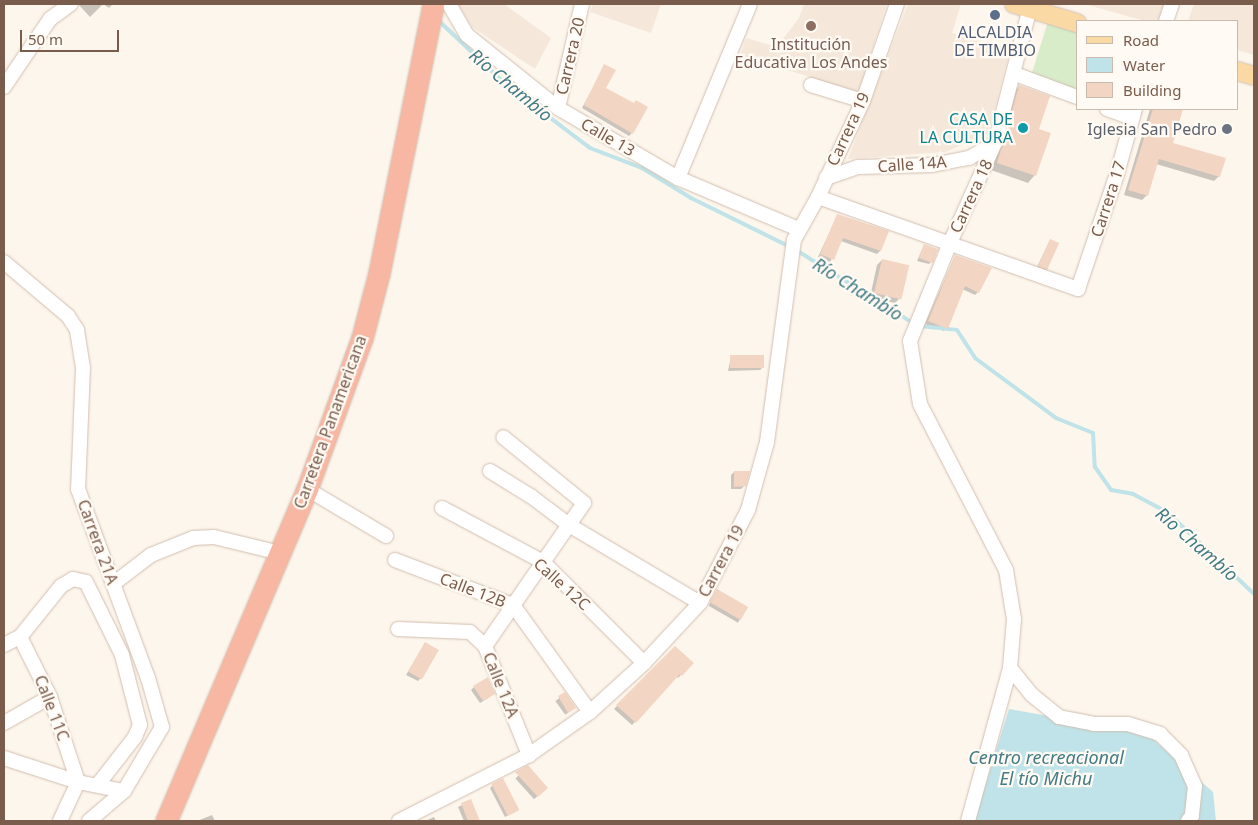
<!DOCTYPE html>
<html>
<head>
<meta charset="utf-8">
<style>
	body { margin:0 }
	#map { position:relative; width:1258px; height:825px; overflow:hidden; background:#fdf6ec; font-family:"Noto Sans",sans-serif }
	div>[style] { position:absolute }
	.residential>* { inset:0; background:#f5e8da }
	.green>* { inset:0; background:#d8ecc9 }
	.water>* { inset:0; background:#bfe3e8 }
	.shadow>* { inset:0; background:#0003; transform-origin:0 0 }
	.stream>* { height:4px; margin:-2px; padding:0 2px; transform-origin:2px; border-radius:2px; background:#bfe3e8 }
	.building>* { inset:0; background:#f3d5c3; transform-origin:0 0 }
	.roads { filter:drop-shadow(0 0 1px #d1beb0) drop-shadow(0 0 1px #d1beb0) }
	.minor>* { height:14px; margin:-7px; padding:0 7px; transform-origin:7px; border-radius:7px; background:#fff }
	.major>* { height:18px; margin:-9px; padding:0 9px; transform-origin:9px; border-radius:9px; background:#fbd9a5 }
	.highway>* { height:21px; margin:-10.5px; padding:0 10.5px; transform-origin:10.5px; border-radius:10.5px; background:#f7b7a3 }
	.dots>* { width:14px; height:14px; translate:-50% -50%; box-sizing:border-box; border:2px solid #fffaf3; border-radius:50% }
	span { translate:-50% -50%; white-space:nowrap; text-align:center; line-height:1.15; -webkit-text-stroke:4.5px #fffaf3; paint-order:stroke }
	.service-label { font-size:16px; color:#4e5e75 }
	.education-label { font-size:16px; color:#785e54 }
	.street-label { font-size:16px; color:#7a5c4d }
	.culture-label { font-size:16px; color:#0d838f }
	.right { translate:-100% -50%; text-align:right }
	.worship-label { font-size:16px; color:#5b616d }
	.water-label { font-size:18px; color:#437c86; font-style:italic }
	.frame { position:absolute; inset:0; border:5px solid #7a5c4d; pointer-events:none }
	.legend { position:absolute; left:1076px; top:20px; width:162px; height:90px; box-sizing:border-box; background:#fffaf3; border:1px solid #cabbb1; margin:0; padding:6px 9px; list-style:none; font-size:15px; color:#7a5c4d }
	.legend li { display:flex; align-items:center; gap:10px; height:25px }
	.legend b { width:25px; border:1px solid #cabbb1 }
	.scale { position:absolute; left:20px; top:30px; width:99px; height:22px; box-sizing:border-box; border:2px solid #7a5c4d; border-top:0; padding-left:6px; font-size:15px; line-height:18px; white-space:nowrap; color:#7a5c4d; -webkit-text-stroke:4px #fffaf3; paint-order:stroke }
</style>
</head>
<body>
<div id="map">
	<div class="residential">
		<i style="clip-path:polygon(458px 4px,504px 4px,551px 38px,535px 69px,472px 27px)"></i>
		<i style="clip-path:polygon(593px 4px,661px 4px,651px 33px,590px 12px)"></i>
		<i style="clip-path:polygon(804px 4px,887px 4px,858px 93px,794px 72px,739px 59px,746px 38px,777px 47px,799px 18px)"></i>
		<i style="clip-path:polygon(908px 4px,961px 4px,952px 33px,1010px 50px,988px 134px,945px 152px,848px 159px)"></i>
		<i style="clip-path:polygon(1084px 4px,1166px 4px,1160px 21px,1145px 21px)"></i>
		<i style="clip-path:polygon(1194px 4px,1254px 4px,1254px 55px,1237px 50px,1237px 21px,1188px 21px)"></i>
	</div>
	<div class="green">
		<i style="clip-path:polygon(1049px 18px,1077px 25px,1077px 90px,1031px 76px)"></i>
	</div>
	<div class="water">
		<i style="clip-path:polygon(1009px 709px,1146px 733px,1213px 792px,1216px 821px,974px 821px)"></i>
	</div>
	<div class="shadow">
		<i style="clip-path:polygon(103px 4px,90px 17px,79px 5px,113px 4px,109px 8px)"></i>
		<i style="clip-path:polygon(605px 65px,604px 89px,632px 133px,629px 136px,582px 108px)"></i>
		<i style="clip-path:polygon(1019px 86px,1037px 130px,1049px 134px,1034px 176px,1028px 183px,991px 170px,1013px 93px)"></i>
		<i style="clip-path:polygon(1150px 109px,1181px 109px,1171px 143px,1219px 176px,1214px 181px,1156px 164px,1147px 195px,1142px 200px,1124px 195px)"></i>
		<i style="clip-path:polygon(837px 216px,887px 232px,880px 251px,877px 254px,841px 241px,830px 262px,818px 257px)"></i>
		<i style="clip-path:polygon(1050px 240px,1047px 268px,1044px 272px,1036px 269px)"></i>
		<i style="clip-path:polygon(924px 245px,932px 261px,929px 264px,917px 261px)"></i>
		<i style="clip-path:polygon(954px 258px,978px 292px,975px 295px,962px 289px,944px 331px,925px 324px)"></i>
		<i style="clip-path:polygon(882px 260px,900px 298px,895px 303px,870px 297px,877px 265px)"></i>
		<i style="clip-path:polygon(731px 357px,763px 367px,760px 370px,728px 371px)"></i>
		<i style="clip-path:polygon(734px 472px,744px 486px,741px 489px,731px 489px,731px 475px)"></i>
		<i style="left:717px;top:591px;width:34px;height:17px;rotate:30deg"></i>
		<i style="clip-path:polygon(425px 643px,421px 678px,418px 681px,406px 675px)"></i>
		<i style="clip-path:polygon(675px 648px,692px 663px,678px 678px,676px 676px,632px 725px,614px 709px)"></i>
		<i style="clip-path:polygon(474px 687px,490px 697px,480px 703px,471px 690px)"></i>
		<i style="left:565px;top:694px;width:17px;height:12px;rotate:54deg"></i>
		<i style="left:528px;top:767px;width:28px;height:17px;rotate:48deg"></i>
		<i style="clip-path:polygon(493px 785px,518px 809px,515px 812px,505px 817px,490px 788px)"></i>
		<i style="clip-path:polygon(470px 801px,479px 821px,464px 821px,458px 807px)"></i>
		<i style="clip-path:polygon(212px 815px,215px 821px,197px 821px)"></i>
		<i style="clip-path:polygon(434px 817px,436px 821px,425px 821px)"></i>
	</div>
	<div class="stream">
		<i style="left:438px;top:20px;width:90px;rotate:43.6deg"></i>
		<i style="left:503px;top:82px;width:109px;rotate:37.2deg"></i>
		<i style="left:590px;top:148px;width:56px;rotate:21deg"></i>
		<i style="left:642px;top:168px;width:57px;rotate:31.5deg"></i>
		<i style="left:691px;top:198px;width:110px;rotate:26.3deg"></i>
		<i style="left:796px;top:250px;width:138px;rotate:32deg"></i>
		<i style="left:920px;top:326px;width:37px;rotate:6deg"></i>
		<i style="left:957px;top:330px;width:33px;rotate:57deg"></i>
		<i style="left:975px;top:358px;width:101px;rotate:36.5deg"></i>
		<i style="left:1056px;top:418px;width:40px;rotate:22deg"></i>
		<i style="left:1093px;top:433px;width:34px;rotate:87deg"></i>
		<i style="left:1095px;top:467px;width:28px;rotate:55deg"></i>
		<i style="left:1111px;top:490px;width:22px;rotate:10deg"></i>
		<i style="left:1133px;top:494px;width:38px;rotate:28deg"></i>
		<i style="left:1167px;top:512px;width:120px;rotate:43.3deg"></i>
	</div>
	<div class="building">
		<i style="clip-path:polygon(604px 64px,616px 70px,606px 88px,634px 103px,636px 100px,648px 107px,633px 134px,584px 105px)"></i>
		<i style="clip-path:polygon(1019px 85px,1050px 96px,1039px 129px,1051px 133px,1036px 176px,997px 163px)"></i>
		<i style="clip-path:polygon(1153px 109px,1183px 109px,1173px 143px,1226px 158px,1220px 177px,1159px 159px,1148px 196px,1128px 190px)"></i>
		<i style="clip-path:polygon(837px 214px,889px 231px,881px 251px,843px 238px,834px 260px,820px 254px)"></i>
		<i style="left:1050px;top:239px;width:10px;height:30px;rotate:24deg"></i>
		<i style="left:924px;top:244px;width:15px;height:15px;rotate:20deg"></i>
		<i style="clip-path:polygon(955px 255px,992px 268px,979px 293px,965px 286px,948px 329px,928px 321px)"></i>
		<i style="left:882px;top:259px;width:28px;height:35px;rotate:13deg"></i>
		<i style="left:764px;top:355px;width:13px;height:34px;rotate:90deg"></i>
		<i style="clip-path:polygon(734px 471px,750px 471px,746px 486px,734px 487px)"></i>
		<i style="left:717px;top:589px;width:36px;height:15px;rotate:30deg"></i>
		<i style="left:425px;top:642px;width:16px;height:34px;rotate:30deg"></i>
		<i style="clip-path:polygon(675px 646px,694px 663px,682px 676px,680px 674px,636px 723px,616px 705px)"></i>
		<i style="clip-path:polygon(488px 677px,495px 694px,483px 701px,473px 686px)"></i>
		<i style="clip-path:polygon(565px 692px,576px 708px,568px 713px,558px 696px)"></i>
		<i style="clip-path:polygon(528px 765px,548px 788px,538px 797px,515px 772px)"></i>
		<i style="left:503px;top:778px;width:36px;height:13px;rotate:63deg"></i>
		<i style="clip-path:polygon(471px 799px,480px 821px,468px 821px,461px 803px)"></i>
	</div>
	<div class="roads">
		<div class="minor">
			<i style="left:449px;top:4px;width:36px;rotate:60deg"></i>
			<i style="left:467px;top:35px;width:117px;rotate:38.7deg"></i>
			<i style="left:558px;top:108px;width:139px;rotate:30.3deg"></i>
			<i style="left:678px;top:178px;width:130px;rotate:23deg"></i>
			<i style="left:1166px;top:21px;width:18px;rotate:-71deg"></i>
			<i style="left:1015px;top:74px;width:66px;rotate:20.4deg"></i>
			<i style="left:811px;top:85px;width:54px;rotate:17.1deg"></i>
			<i style="left:4px;top:87px;width:82px;rotate:-55.9deg"></i>
			<i style="left:50px;top:19px;width:26px;rotate:-36deg"></i>
			<i style="left:558px;top:108px;width:107px;rotate:-77deg"></i>
			<i style="left:1107px;top:109px;width:27px;rotate:20deg"></i>
			<i style="left:678px;top:178px;width:188px;rotate:-67.5deg"></i>
			<i style="left:826px;top:178px;width:34px;rotate:-19deg"></i>
			<i style="left:858px;top:167px;width:74px;rotate:-1.5deg"></i>
			<i style="left:932px;top:165px;width:38px;rotate:-11deg"></i>
			<i style="left:969px;top:158px;width:30px;rotate:-30deg"></i>
			<i style="left:818px;top:197px;width:276px;rotate:19.5deg"></i>
			<i style="left:1078px;top:289px;width:121px;rotate:-71.3deg"></i>
			<i style="left:1117px;top:174px;width:67px;rotate:-74.5deg"></i>
			<i style="left:4px;top:262px;width:84px;rotate:40.2deg"></i>
			<i style="left:68px;top:316px;width:17px;rotate:57deg"></i>
			<i style="left:77px;top:330px;width:37px;rotate:81deg"></i>
			<i style="left:83px;top:367px;width:122px;rotate:92.3deg"></i>
			<i style="left:78px;top:489px;width:202px;rotate:69.7deg"></i>
			<i style="left:148px;top:678px;width:51px;rotate:74.1deg"></i>
			<i style="left:162px;top:727px;width:74px;rotate:120.7deg"></i>
			<i style="left:124px;top:791px;width:46px;rotate:139.4deg"></i>
			<i style="left:490px;top:471px;width:49px;rotate:31.8deg"></i>
			<i style="left:532px;top:497px;width:46px;rotate:37.1deg"></i>
			<i style="left:569px;top:525px;width:152px;rotate:30.8deg"></i>
			<i style="left:307px;top:489px;width:92px;rotate:30.7deg"></i>
			<i style="left:442px;top:508px;width:115px;rotate:28.1deg"></i>
			<i style="left:543px;top:562px;width:143px;rotate:45deg"></i>
			<i style="left:395px;top:560px;width:126px;rotate:20.9deg"></i>
			<i style="left:513px;top:605px;width:132px;rotate:54.3deg"></i>
			<i style="left:113px;top:584px;width:48px;rotate:-37.3deg"></i>
			<i style="left:151px;top:555px;width:45px;rotate:-22deg"></i>
			<i style="left:193px;top:538px;width:21px;rotate:-3deg"></i>
			<i style="left:214px;top:537px;width:68px;rotate:13.6deg"></i>
			<i style="left:398px;top:629px;width:72px;rotate:2.4deg"></i>
			<i style="left:470px;top:632px;width:21px;rotate:43deg"></i>
			<i style="left:485px;top:646px;width:118px;rotate:68deg"></i>
			<i style="left:20px;top:637px;width:67px;rotate:63.4deg"></i>
			<i style="left:50px;top:697px;width:89px;rotate:71.8deg"></i>
			<i style="left:4px;top:645px;width:18px;rotate:-27deg"></i>
			<i style="left:20px;top:637px;width:65px;rotate:-51.2deg"></i>
			<i style="left:61px;top:586px;width:14px;rotate:-30deg"></i>
			<i style="left:73px;top:579px;width:13px;rotate:13deg"></i>
			<i style="left:86px;top:582px;width:81px;rotate:63.7deg"></i>
			<i style="left:122px;top:655px;width:72px;rotate:75.6deg"></i>
			<i style="left:140px;top:725px;width:13px;rotate:113deg"></i>
			<i style="left:135px;top:737px;width:58px;rotate:128deg"></i>
			<i style="left:485px;top:646px;width:174px;rotate:-55.3deg"></i>
			<i style="left:584px;top:503px;width:104px;rotate:-140.8deg"></i>
			<i style="left:1010px;top:668px;width:35px;rotate:51deg"></i>
			<i style="left:1032px;top:695px;width:35px;rotate:39deg"></i>
			<i style="left:1059px;top:717px;width:36px;rotate:11deg"></i>
			<i style="left:1094px;top:724px;width:34px"></i>
			<i style="left:1128px;top:724px;width:34px;rotate:17deg"></i>
			<i style="left:1160px;top:734px;width:30px;rotate:45deg"></i>
			<i style="left:1181px;top:755px;width:34px;rotate:66deg"></i>
			<i style="left:1195px;top:786px;width:30px;rotate:96deg"></i>
			<i style="left:1192px;top:816px;width:6px;rotate:129deg"></i>
			<i style="left:4px;top:723px;width:53px;rotate:-29.5deg"></i>
			<i style="left:4px;top:758px;width:78px;rotate:18deg"></i>
			<i style="left:78px;top:782px;width:47px;rotate:11.1deg"></i>
			<i style="left:60px;top:821px;width:43px;rotate:-65.2deg"></i>
			<i style="left:399px;top:821px;width:146px;rotate:-26.9deg"></i>
			<i style="left:529px;top:755px;width:75px;rotate:-35.2deg"></i>
			<i style="left:590px;top:712px;width:73px;rotate:-42.2deg"></i>
			<i style="left:644px;top:663px;width:82px;rotate:-47deg"></i>
			<i style="left:700px;top:603px;width:105px;rotate:-62.7deg"></i>
			<i style="left:748px;top:510px;width:71px;rotate:-74.4deg"></i>
			<i style="left:767px;top:442px;width:204px;rotate:-82.4deg"></i>
			<i style="left:794px;top:240px;width:49px;rotate:-60.8deg"></i>
			<i style="left:818px;top:197px;width:106px;rotate:-64.9deg"></i>
			<i style="left:863px;top:101px;width:103px;rotate:-70.7deg"></i>
			<i style="left:968px;top:821px;width:159px;rotate:-74.6deg"></i>
			<i style="left:1010px;top:668px;width:49px;rotate:-85.3deg"></i>
			<i style="left:1014px;top:619px;width:50px;rotate:-99.3deg"></i>
			<i style="left:1006px;top:570px;width:187px;rotate:-117.4deg"></i>
			<i style="left:920px;top:404px;width:64px;rotate:-99deg"></i>
			<i style="left:910px;top:341px;width:106px;rotate:-67.8deg"></i>
			<i style="left:950px;top:243px;width:110px;rotate:-65.8deg"></i>
			<i style="left:995px;top:143px;width:144px;rotate:-75.5deg"></i>
		</div>
		<div class="major">
			<i style="left:1014px;top:4px;width:66px;rotate:16.8deg"></i>
			<i style="left:1237px;top:71px;width:18px;rotate:16deg"></i>
		</div>
		<div class="highway">
			<i style="left:166px;top:821px;width:361px;rotate:-67deg"></i>
			<i style="left:307px;top:489px;width:161px;rotate:-70deg"></i>
			<i style="left:362px;top:338px;width:67px;rotate:-75.3deg"></i>
			<i style="left:379px;top:273px;width:274px;rotate:-78.6deg"></i>
		</div>
	</div>
	<div class="dots">
		<i style="left:995px;top:15px;background:#5c6f8a"></i>
		<i style="left:811px;top:26px;background:#8d6e63"></i>
		<i style="left:1023px;top:128px;background:#0f9aa8"></i>
		<i style="left:1227px;top:129px;background:#6b7280"></i>
	</div>
	<div class="service-label">
		<span style="left:995px;top:41px">ALCALDIA<br>DE TIMBIO</span>
	</div>
	<div class="education-label">
		<span style="left:811px;top:53px">Institución<br>Educativa Los Andes</span>
	</div>
	<div class="street-label">
		<span style="left:570px;top:56px;rotate:-77deg">Carrera 20</span>
		<span style="left:848px;top:129px;rotate:-65deg">Carrera 19</span>
		<span style="left:608px;top:137px;rotate:30deg">Calle 13</span>
		<span style="left:912px;top:164px;rotate:-4deg">Calle 14A</span>
		<span style="left:971px;top:196px;rotate:-65deg">Carrera 18</span>
		<span style="left:1108px;top:199px;rotate:-72deg">Carrera 17</span>
		<span style="left:330px;top:422px;rotate:-70deg">Carretera Panamericana</span>
		<span style="left:98px;top:542px;rotate:70deg">Carrera 21A</span>
		<span style="left:721px;top:561px;rotate:-62deg">Carrera 19</span>
		<span style="left:562px;top:584px;rotate:42deg">Calle 12C</span>
		<span style="left:473px;top:590px;rotate:21deg">Calle 12B</span>
		<span style="left:501px;top:685px;rotate:68deg">Calle 12A</span>
		<span style="left:52px;top:708px;rotate:69deg">Calle 11C</span>
	</div>
	<div class="culture-label">
		<span class="right" style="left:1013px;top:128px">CASA DE<br>LA CULTURA</span>
	</div>
	<div class="worship-label">
		<span class="right" style="left:1217px;top:129px">Iglesia San Pedro</span>
	</div>
	<div class="water-label">
		<span style="left:511px;top:85px;rotate:40deg">Río Chambío</span>
		<span style="left:858px;top:289px;rotate:32deg">Río Chambío</span>
		<span style="left:1197px;top:544px;rotate:41deg">Río Chambío</span>
		<span style="left:1046px;top:768px">Centro recreacional<br>El tío Michu</span>
	</div>
	<div class="frame"></div>
	<ul class="legend">
	<li><b style="height:6px;background:#fbd9a5"></b>Road</li>
	<li><b style="height:14px;background:#bfe3e8"></b>Water</li>
	<li><b style="height:14px;background:#f3d5c3"></b>Building</li>
	</ul>
	<div class="scale">50 m</div>
</div>
</body>
</html>
